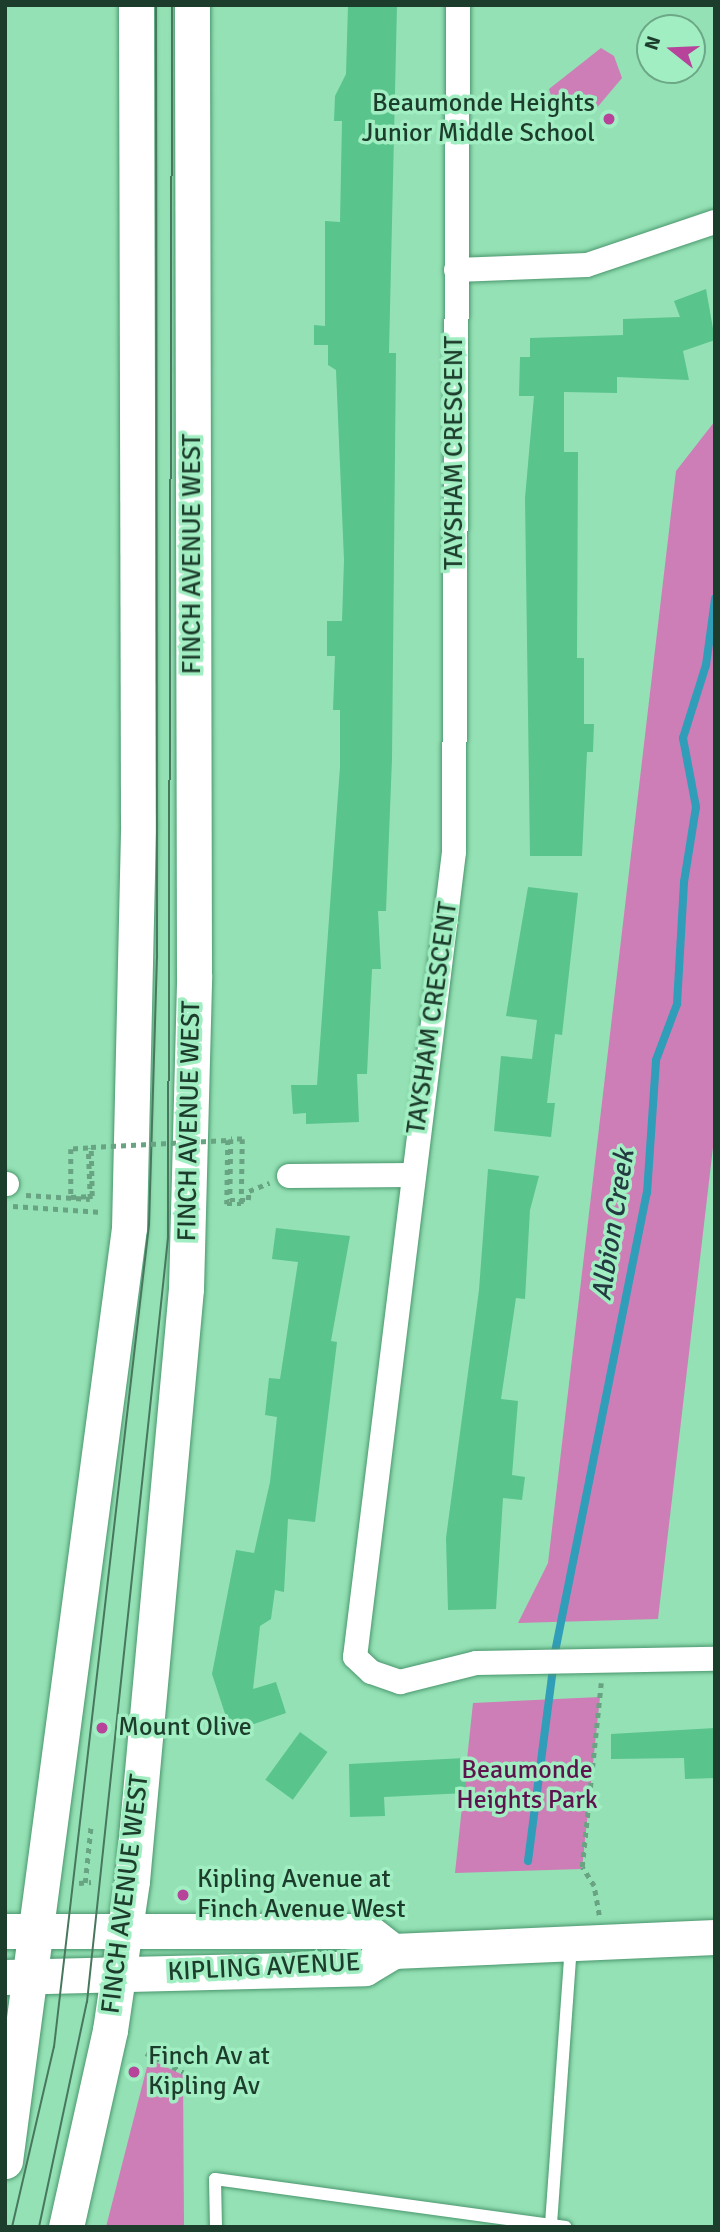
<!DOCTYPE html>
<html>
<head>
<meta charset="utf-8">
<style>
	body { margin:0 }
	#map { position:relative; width:720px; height:2232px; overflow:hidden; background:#94e1b5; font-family:Signika,sans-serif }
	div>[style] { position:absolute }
	.green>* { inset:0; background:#cd7eb6 }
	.stream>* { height:8px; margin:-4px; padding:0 4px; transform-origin:4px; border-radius:4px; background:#309db9 }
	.building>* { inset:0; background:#59c48c; transform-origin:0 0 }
	.path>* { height:4.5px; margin-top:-2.25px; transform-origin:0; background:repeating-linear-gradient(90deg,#68a482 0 5px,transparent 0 10px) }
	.roads { filter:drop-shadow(0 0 2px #4b976e) drop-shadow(0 0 2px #4b976e) }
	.lane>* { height:12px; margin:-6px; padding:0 6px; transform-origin:6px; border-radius:6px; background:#fff }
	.street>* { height:24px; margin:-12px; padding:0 12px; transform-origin:12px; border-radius:12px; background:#fff }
	.secondary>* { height:35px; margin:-17.5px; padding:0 17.5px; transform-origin:17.5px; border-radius:17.5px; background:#fff }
	.tram>* { height:2px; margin:-1px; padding:0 1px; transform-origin:1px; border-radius:1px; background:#47775d }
	.path-bridge>* { height:4.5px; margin-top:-2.25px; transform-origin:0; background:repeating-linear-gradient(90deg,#68a482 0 5px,transparent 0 10px) }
	.dots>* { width:19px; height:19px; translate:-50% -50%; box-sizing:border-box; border:4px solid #a1eec2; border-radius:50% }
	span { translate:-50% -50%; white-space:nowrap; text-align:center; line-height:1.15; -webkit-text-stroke:7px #a1eec2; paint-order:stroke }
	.poi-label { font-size:26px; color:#1d3d2c }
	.right { translate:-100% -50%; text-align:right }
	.left { translate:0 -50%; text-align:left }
	.street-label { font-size:26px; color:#1d3d2c }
	.park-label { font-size:26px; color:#5f134e }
	.water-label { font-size:28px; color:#223a40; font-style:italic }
	.frame { position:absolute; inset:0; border:7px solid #1d3d2c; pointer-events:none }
	.north { position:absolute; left:636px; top:14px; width:70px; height:70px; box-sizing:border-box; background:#a1eec2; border:2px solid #6ca786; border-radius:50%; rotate:288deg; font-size:19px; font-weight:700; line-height:28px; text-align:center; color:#1d3d2c }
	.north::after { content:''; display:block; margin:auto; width:24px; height:32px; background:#b7439b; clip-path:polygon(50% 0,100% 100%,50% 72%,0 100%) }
</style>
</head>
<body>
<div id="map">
	<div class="green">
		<i style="clip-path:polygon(601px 48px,614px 56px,622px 78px,595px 110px,555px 108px,549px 89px)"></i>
		<i style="clip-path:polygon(715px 421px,715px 1130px,658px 1619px,518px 1623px,548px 1563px,676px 471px)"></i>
		<i style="clip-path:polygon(600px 1697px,582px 1869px,455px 1873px,473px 1703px)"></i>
		<i style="clip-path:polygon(149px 2059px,183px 2075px,184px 2227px,106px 2227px)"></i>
	</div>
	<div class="stream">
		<i style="left:528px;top:1861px;width:211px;rotate:-82.6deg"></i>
		<i style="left:555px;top:1652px;width:468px;rotate:-78.7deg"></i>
		<i style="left:647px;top:1193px;width:133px;rotate:-86.1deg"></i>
		<i style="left:656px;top:1060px;width:60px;rotate:-69.4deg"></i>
		<i style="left:677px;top:1004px;width:122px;rotate:-86.7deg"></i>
		<i style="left:684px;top:882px;width:76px;rotate:-80.9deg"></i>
		<i style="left:696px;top:807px;width:70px;rotate:-100.7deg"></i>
		<i style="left:683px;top:738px;width:77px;rotate:-72.5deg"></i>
		<i style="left:706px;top:665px;width:67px;rotate:-82.2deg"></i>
	</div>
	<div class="building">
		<i style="clip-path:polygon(348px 5px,397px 5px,389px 353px,396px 353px,392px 759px,386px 911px,378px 911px,381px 969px,372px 969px,367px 1074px,357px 1074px,359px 1122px,306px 1124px,306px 1113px,293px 1114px,291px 1085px,317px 1085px,340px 767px,340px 710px,333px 710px,335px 656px,327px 656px,327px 621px,342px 621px,344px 560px,336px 370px,328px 365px,328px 345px,314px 345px,314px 325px,325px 326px,325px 221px,340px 222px,342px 121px,334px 121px,335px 96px,346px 74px)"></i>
		<i style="clip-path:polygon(706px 289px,715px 340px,683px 351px,689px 380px,617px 377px,617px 393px,564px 392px,564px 452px,578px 452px,577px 658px,584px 658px,584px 724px,594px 724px,593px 752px,587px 752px,582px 856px,530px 856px,525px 498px,534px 396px,519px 396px,520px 357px,530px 357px,530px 338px,623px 335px,623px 319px,680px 317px,674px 301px)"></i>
		<i style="clip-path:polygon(528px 887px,578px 893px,562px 1035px,555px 1034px,547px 1103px,555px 1103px,551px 1137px,494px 1131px,501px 1056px,532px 1059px,537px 1020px,506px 1016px)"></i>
		<i style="clip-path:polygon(488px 1169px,539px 1176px,530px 1210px,525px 1299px,516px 1298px,501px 1399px,518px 1401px,512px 1475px,525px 1477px,522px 1500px,503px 1498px,496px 1609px,448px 1610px,446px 1538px,479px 1290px)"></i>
		<i style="clip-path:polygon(276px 1228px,350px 1236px,331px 1341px,337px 1342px,315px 1522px,288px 1519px,284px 1592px,275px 1590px,271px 1619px,260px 1626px,253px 1689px,276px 1682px,286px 1713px,231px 1732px,212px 1674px,236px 1550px,254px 1553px,270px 1482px,277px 1417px,265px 1415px,269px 1378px,280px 1379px,298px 1262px,272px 1259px)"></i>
		<i style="clip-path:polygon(715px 1728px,715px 1778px,685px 1779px,684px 1758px,611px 1759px,611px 1734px)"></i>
		<i style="left:300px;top:1732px;width:34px;height:59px;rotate:36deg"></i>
		<i style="clip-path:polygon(465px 1758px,466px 1793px,384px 1797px,385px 1816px,350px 1817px,349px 1764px)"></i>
	</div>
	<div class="path">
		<i style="left:231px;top:1139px;width:61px;rotate:90.9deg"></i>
		<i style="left:230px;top:1200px;width:18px"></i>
		<i style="left:248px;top:1200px;width:9px;rotate:-84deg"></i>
		<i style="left:249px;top:1191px;width:22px;rotate:-22deg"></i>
		<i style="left:26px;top:1195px;width:64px;rotate:3.6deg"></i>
		<i style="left:90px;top:1199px;width:51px;rotate:-92.2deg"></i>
		<i style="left:13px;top:1206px;width:89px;rotate:3.9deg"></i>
		<i style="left:79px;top:1883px;width:12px;rotate:-5deg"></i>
		<i style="left:85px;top:1883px;width:58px;rotate:-84.1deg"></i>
		<i style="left:599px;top:1915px;width:29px;rotate:-100deg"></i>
		<i style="left:594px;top:1886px;width:22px;rotate:-122deg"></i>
		<i style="left:582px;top:1867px;width:185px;rotate:-84.1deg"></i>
		<i style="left:146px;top:2053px;width:42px;rotate:27.2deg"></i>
	</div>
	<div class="roads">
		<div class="lane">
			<i style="left:551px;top:2224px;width:280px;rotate:-85.9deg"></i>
			<i style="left:216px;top:2227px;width:48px;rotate:-91.2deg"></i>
			<i style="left:215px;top:2179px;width:354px;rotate:7.8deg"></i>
		</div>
		<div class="street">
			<i style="left:458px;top:5px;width:847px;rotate:90.27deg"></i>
			<i style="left:454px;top:852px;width:811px;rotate:97.01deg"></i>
			<i style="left:355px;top:1657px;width:22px;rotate:43deg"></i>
			<i style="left:371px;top:1672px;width:31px;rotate:19deg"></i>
			<i style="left:400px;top:1682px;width:78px;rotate:-14deg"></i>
			<i style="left:476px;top:1663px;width:239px;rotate:-1deg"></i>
			<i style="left:456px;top:270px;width:131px;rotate:-2.2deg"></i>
			<i style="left:587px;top:265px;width:135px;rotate:-18.6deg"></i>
			<i style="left:289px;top:1176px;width:123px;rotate:-0.5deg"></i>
			<i style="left:5px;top:1184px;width:2px"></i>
		</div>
		<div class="secondary">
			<i style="left:5px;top:1931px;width:362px"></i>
			<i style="left:367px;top:1931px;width:33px;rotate:38deg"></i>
			<i style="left:5px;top:1977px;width:360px;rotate:-1.4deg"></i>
			<i style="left:365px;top:1968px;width:33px;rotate:-31deg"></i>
			<i style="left:393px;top:1951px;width:322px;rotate:-2.5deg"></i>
			<i style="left:5px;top:2161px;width:941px;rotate:-82.43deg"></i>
			<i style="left:129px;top:1228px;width:407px;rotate:-88.7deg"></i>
			<i style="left:138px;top:821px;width:816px;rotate:-90.14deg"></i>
			<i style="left:66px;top:2227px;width:202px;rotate:-77.4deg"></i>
			<i style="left:110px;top:2030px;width:151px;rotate:-81.6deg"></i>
			<i style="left:132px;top:1881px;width:594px;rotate:-84.79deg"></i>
			<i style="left:186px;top:1289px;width:314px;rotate:-88.5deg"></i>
			<i style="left:194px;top:975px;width:970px;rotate:-90.12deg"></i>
		</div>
	</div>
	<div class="tram">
		<i style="left:12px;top:2227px;width:185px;rotate:-76.9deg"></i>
		<i style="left:54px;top:2047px;width:827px;rotate:-83.41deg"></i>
		<i style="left:149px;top:1225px;width:267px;rotate:-88.3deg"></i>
		<i style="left:157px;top:958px;width:953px;rotate:-90.06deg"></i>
		<i style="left:39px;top:2227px;width:230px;rotate:-78deg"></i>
		<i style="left:87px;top:2002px;width:768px;rotate:-83.95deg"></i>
		<i style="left:168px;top:1238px;width:1233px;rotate:-89.81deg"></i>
	</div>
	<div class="path-bridge">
		<i style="left:88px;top:1148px;width:17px;rotate:177deg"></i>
		<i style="left:71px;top:1149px;width:48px;rotate:90deg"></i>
		<i style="left:71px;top:1197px;width:21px;rotate:-3deg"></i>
		<i style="left:92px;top:1196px;width:49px;rotate:-91.2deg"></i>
		<i style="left:91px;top:1147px;width:137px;rotate:-2.9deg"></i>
		<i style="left:228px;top:1140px;width:64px;rotate:90.9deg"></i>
		<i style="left:227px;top:1204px;width:14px"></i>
		<i style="left:241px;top:1204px;width:65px;rotate:-89.1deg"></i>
		<i style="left:242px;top:1139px;width:11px;rotate:180deg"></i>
	</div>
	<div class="dots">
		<i style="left:609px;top:119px;background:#b7439b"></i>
		<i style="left:102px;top:1728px;background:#b7439b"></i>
		<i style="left:183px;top:1895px;background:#b7439b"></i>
		<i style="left:134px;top:2072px;background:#b7439b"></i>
	</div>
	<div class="poi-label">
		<span class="right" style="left:595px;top:119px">Beaumonde Heights<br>Junior Middle School</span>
		<span class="left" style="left:118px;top:1728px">Mount Olive</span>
		<span class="left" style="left:197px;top:1895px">Kipling Avenue at<br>Finch Avenue West</span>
		<span class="left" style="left:148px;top:2072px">Finch Av at<br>Kipling Av</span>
	</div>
	<div class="street-label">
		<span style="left:455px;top:453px;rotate:-90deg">TAYSHAM CRESCENT</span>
		<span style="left:193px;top:554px;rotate:-90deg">FINCH AVENUE WEST</span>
		<span style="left:433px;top:1018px;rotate:-82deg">TAYSHAM CRESCENT</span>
		<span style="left:190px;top:1121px;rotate:-89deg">FINCH AVENUE WEST</span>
		<span style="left:126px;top:1894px;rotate:-83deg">FINCH AVENUE WEST</span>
		<span style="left:264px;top:1968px;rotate:-3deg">KIPLING AVENUE</span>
	</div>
	<div class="park-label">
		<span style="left:527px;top:1786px">Beaumonde<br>Heights Park</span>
	</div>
	<div class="water-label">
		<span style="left:613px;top:1225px;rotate:-81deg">Albion Creek</span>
	</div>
	<div class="frame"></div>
	<div class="north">N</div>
</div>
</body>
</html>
